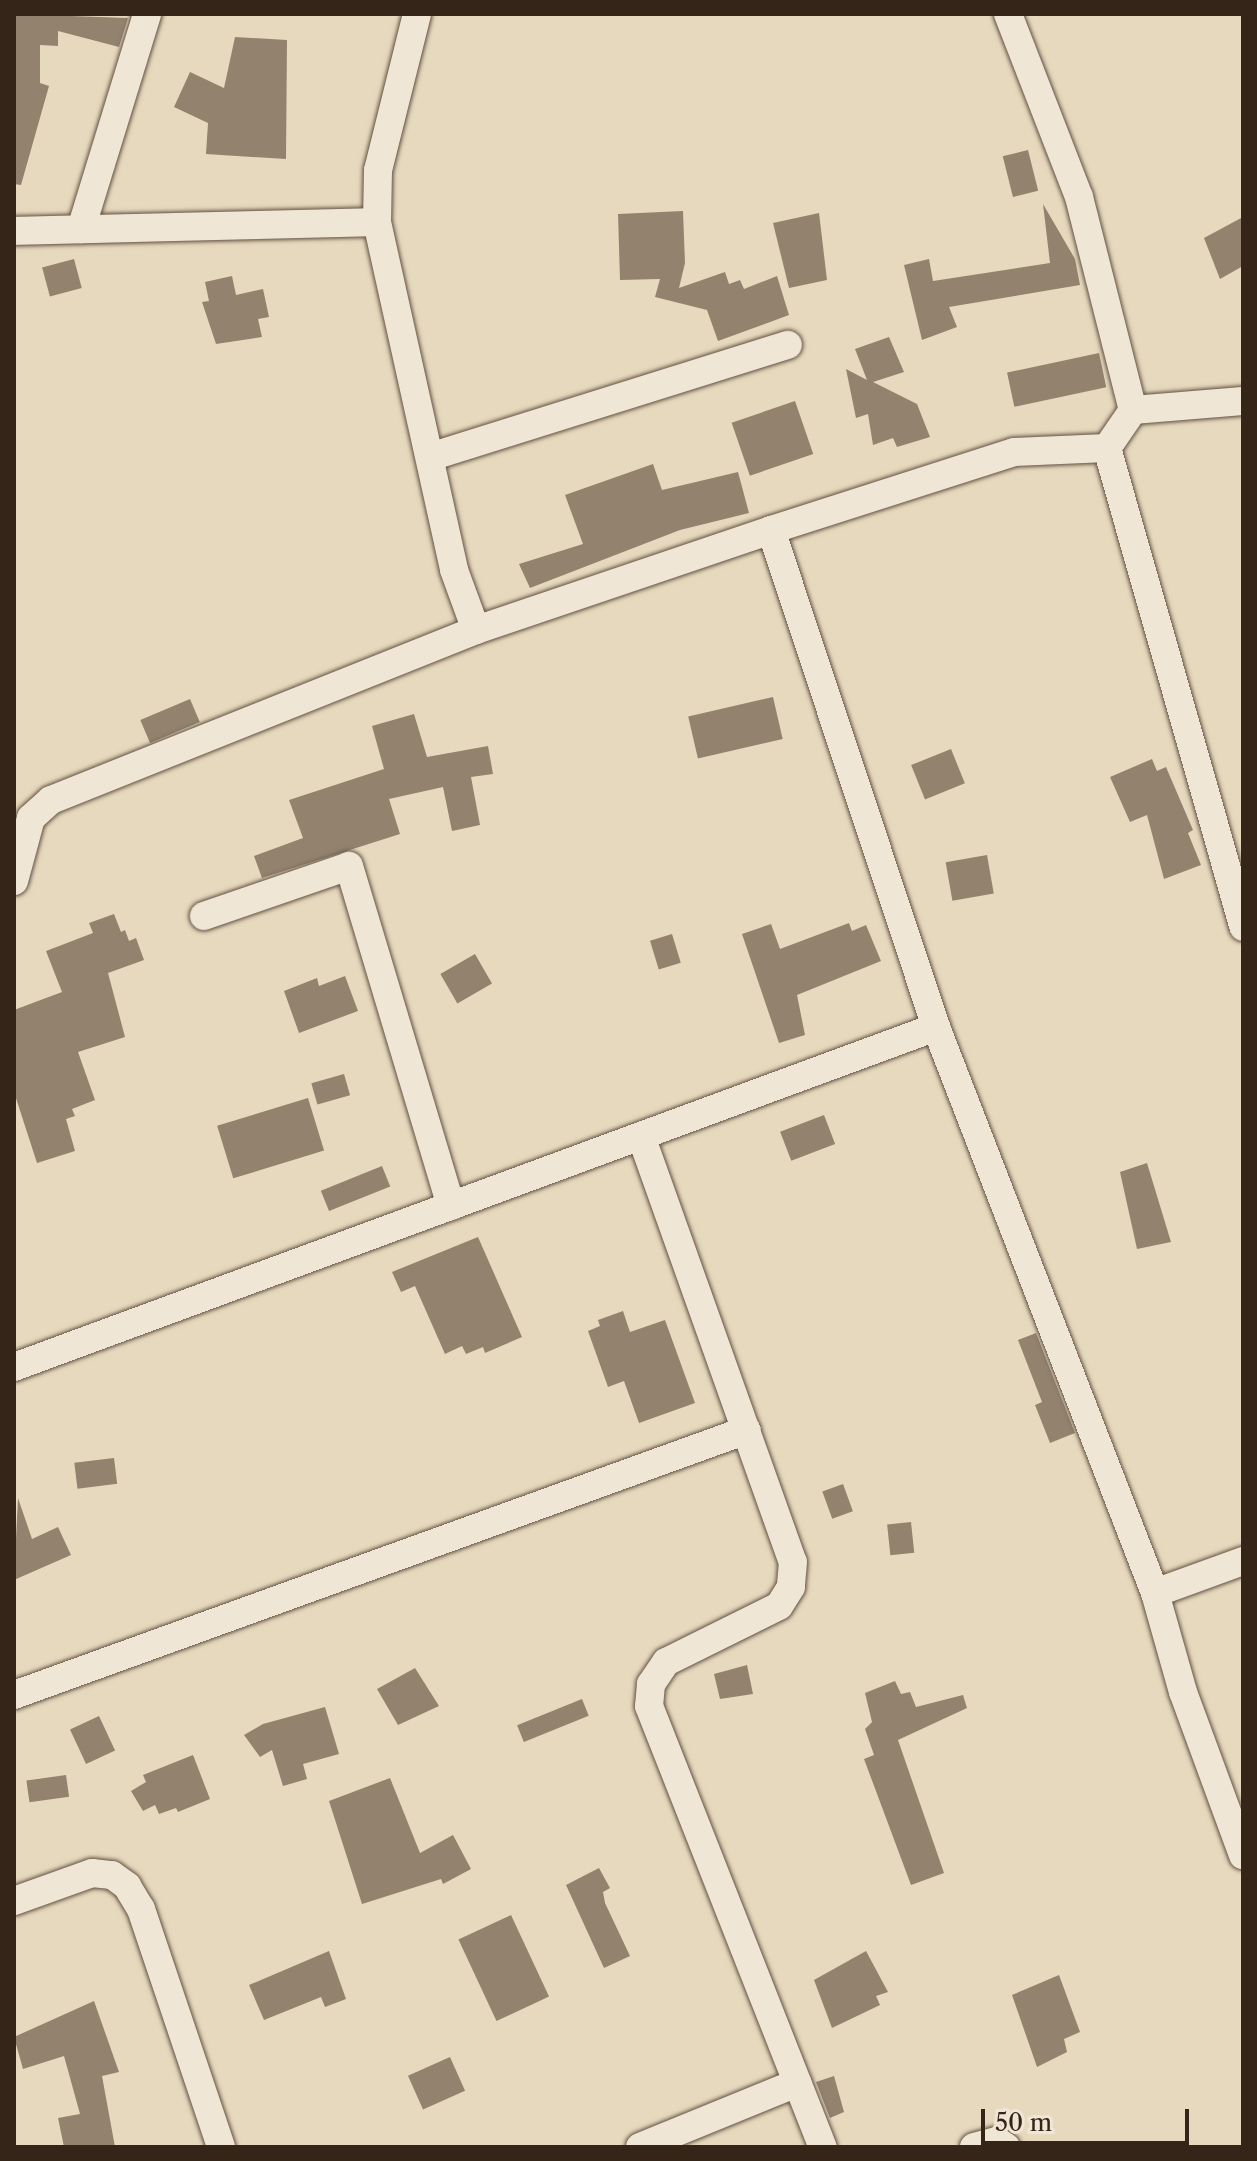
<!DOCTYPE html>
<html>
<head>
<meta charset="utf-8">
<style>
	body { margin:0 }
	#map { position:relative; width:1257px; height:2161px; overflow:hidden; background:#e7d9be; font-family:"Libre Caslon Text",serif }
	div>[style] { position:absolute }
	.building>* { inset:0; background:#92826e; transform-origin:0 0 }
	.roads { filter:drop-shadow(0 0 2px #625142) drop-shadow(0 0 2px #625142) }
	.minor>* { height:28px; margin:-14px; padding:0 14px; transform-origin:14px; border-radius:14px; background:#efe6d5 }
	span { translate:-50% -50%; white-space:nowrap; text-align:center; line-height:1.15; -webkit-text-stroke:6px #efe6d5; paint-order:stroke }
	.frame { position:absolute; inset:0; border:16px solid #352418; pointer-events:none }
	.scale { position:absolute; left:981px; top:2109px; width:208px; height:36px; box-sizing:border-box; border:4px solid #352418; border-top:0; padding-left:10px; font-size:24px; line-height:28px; white-space:nowrap; color:#352418; -webkit-text-stroke:6px #efe6d5; paint-order:stroke }
</style>
</head>
<body>
<div id="map">
	<div class="building">
		<i style="clip-path:polygon(14px 14px,128px 18px,119px 47px,58px 31px,58px 46px,40px 45px,40px 83px,49px 86px,21px 185px,14px 184px)"></i>
		<i style="clip-path:polygon(235px 37px,287px 40px,286px 159px,206px 154px,208px 123px,174px 107px,190px 72px,224px 88px)"></i>
		<i style="left:1028px;top:150px;width:42px;height:26px;rotate:76deg"></i>
		<i style="clip-path:polygon(1043px 204px,1075px 259px,1080px 285px,949px 307px,957px 327px,922px 340px,904px 265px,929px 259px,933px 281px,1050px 263px)"></i>
		<i style="clip-path:polygon(683px 211px,685px 263px,679px 288px,725px 272px,729px 284px,740px 280px,744px 289px,777px 276px,789px 315px,718px 341px,707px 310px,655px 297px,660px 279px,620px 280px,618px 214px)"></i>
		<i style="clip-path:polygon(819px 213px,827px 280px,789px 288px,773px 223px)"></i>
		<i style="clip-path:polygon(1243px 217px,1243px 266px,1220px 279px,1204px 238px)"></i>
		<i style="left:74px;top:259px;width:30px;height:33px;rotate:75deg"></i>
		<i style="clip-path:polygon(232px 276px,236px 295px,263px 289px,269px 317px,258px 319px,262px 337px,216px 344px,202px 302px,209px 301px,205px 282px)"></i>
		<i style="clip-path:polygon(889px 337px,904px 372px,873px 382px,917px 404px,930px 437px,897px 447px,893px 438px,873px 445px,868px 414px,856px 418px,846px 369px,867px 380px,855px 349px)"></i>
		<i style="left:1099px;top:353px;width:35px;height:94px;rotate:78deg"></i>
		<i style="left:795px;top:401px;width:56px;height:67px;rotate:71deg"></i>
		<i style="clip-path:polygon(653px 464px,662px 490px,738px 472px,749px 513px,680px 530px,530px 588px,519px 564px,583px 544px,565px 495px)"></i>
		<i style="left:773px;top:697px;width:43px;height:87px;rotate:77deg"></i>
		<i style="left:190px;top:699px;width:25px;height:54px;rotate:67deg"></i>
		<i style="clip-path:polygon(414px 714px,427px 757px,488px 746px,493px 774px,471px 777px,480px 825px,452px 831px,443px 787px,389px 799px,400px 834px,262px 878px,254px 856px,303px 838px,289px 800px,384px 769px,372px 726px)"></i>
		<i style="left:951px;top:749px;width:37px;height:43px;rotate:68deg"></i>
		<i style="clip-path:polygon(1152px 759px,1157px 771px,1166px 767px,1193px 830px,1188px 833px,1201px 865px,1164px 879px,1147px 815px,1130px 822px,1110px 777px)"></i>
		<i style="left:987px;top:855px;width:39px;height:42px;rotate:80deg"></i>
		<i style="clip-path:polygon(114px 914px,121px 932px,125px 930px,129px 941px,136px 938px,144px 960px,108px 973px,125px 1037px,78px 1052px,95px 1100px,72px 1109px,75px 1116px,66px 1119px,75px 1151px,37px 1163px,14px 1092px,14px 1010px,62px 992px,46px 951px,93px 933px,89px 923px)"></i>
		<i style="clip-path:polygon(849px 923px,852px 931px,866px 925px,881px 961px,797px 995px,805px 1035px,779px 1043px,742px 934px,771px 924px,780px 949px)"></i>
		<i style="left:672px;top:934px;width:30px;height:23px;rotate:73deg"></i>
		<i style="left:475px;top:954px;width:34px;height:40px;rotate:60deg"></i>
		<i style="clip-path:polygon(345px 976px,358px 1011px,299px 1033px,284px 991px,317px 978px,319px 986px)"></i>
		<i style="left:344px;top:1074px;width:22px;height:34px;rotate:74deg"></i>
		<i style="left:308px;top:1098px;width:55px;height:95px;rotate:73deg"></i>
		<i style="left:824px;top:1115px;width:31px;height:47px;rotate:69deg"></i>
		<i style="clip-path:polygon(1147px 1163px,1171px 1242px,1137px 1249px,1120px 1172px)"></i>
		<i style="left:382px;top:1166px;width:22px;height:66px;rotate:68deg"></i>
		<i style="clip-path:polygon(478px 1237px,522px 1337px,485px 1353px,483px 1347px,466px 1354px,462px 1346px,445px 1354px,415px 1286px,401px 1292px,392px 1272px)"></i>
		<i style="clip-path:polygon(623px 1311px,630px 1332px,665px 1320px,695px 1403px,639px 1423px,624px 1381px,608px 1387px,588px 1331px,600px 1326px,598px 1320px)"></i>
		<i style="clip-path:polygon(1036px 1333px,1075px 1433px,1050px 1443px,1035px 1405px,1042px 1402px,1018px 1340px)"></i>
		<i style="left:114px;top:1458px;width:26px;height:40px;rotate:83deg"></i>
		<i style="left:843px;top:1484px;width:29px;height:22px;rotate:70deg"></i>
		<i style="clip-path:polygon(18px 1498px,32px 1539px,58px 1527px,71px 1555px,14px 1580px)"></i>
		<i style="left:911px;top:1522px;width:31px;height:24px;rotate:84deg"></i>
		<i style="clip-path:polygon(747px 1665px,753px 1694px,720px 1699px,714px 1674px)"></i>
		<i style="clip-path:polygon(415px 1668px,439px 1706px,398px 1725px,377px 1689px)"></i>
		<i style="clip-path:polygon(895px 1681px,901px 1694px,910px 1692px,916px 1707px,963px 1695px,967px 1708px,898px 1740px,944px 1873px,911px 1885px,864px 1759px,874px 1755px,865px 1729px,872px 1722px,865px 1693px)"></i>
		<i style="left:582px;top:1699px;width:18px;height:70px;rotate:68deg"></i>
		<i style="clip-path:polygon(325px 1707px,339px 1754px,303px 1764px,307px 1779px,283px 1786px,272px 1750px,260px 1757px,244px 1735px,263px 1724px)"></i>
		<i style="left:99px;top:1716px;width:38px;height:32px;rotate:65deg"></i>
		<i style="clip-path:polygon(193px 1755px,210px 1799px,178px 1812px,176px 1808px,159px 1814px,155px 1805px,143px 1811px,131px 1791px,146px 1782px,143px 1775px)"></i>
		<i style="left:66px;top:1775px;width:22px;height:40px;rotate:82deg"></i>
		<i style="clip-path:polygon(390px 1778px,420px 1853px,453px 1835px,471px 1869px,443px 1884px,441px 1879px,362px 1904px,329px 1801px)"></i>
		<i style="clip-path:polygon(599px 1868px,610px 1888px,603px 1892px,605px 1903px,630px 1956px,604px 1968px,566px 1885px)"></i>
		<i style="left:511px;top:1915px;width:90px;height:58px;rotate:65deg"></i>
		<i style="clip-path:polygon(329px 1951px,346px 1999px,325px 2007px,321px 1997px,264px 2020px,249px 1985px)"></i>
		<i style="clip-path:polygon(866px 1951px,888px 1992px,876px 1996px,880px 2005px,832px 2028px,814px 1980px)"></i>
		<i style="clip-path:polygon(1059px 1975px,1080px 2032px,1064px 2039px,1067px 2052px,1037px 2067px,1012px 1995px)"></i>
		<i style="clip-path:polygon(94px 2001px,119px 2072px,102px 2076px,115px 2147px,64px 2147px,58px 2118px,80px 2114px,64px 2056px,23px 2069px,14px 2037px)"></i>
		<i style="left:450px;top:2057px;width:37px;height:46px;rotate:66deg"></i>
		<i style="clip-path:polygon(834px 2076px,844px 2112px,830px 2118px,816px 2082px)"></i>
	</div>
	<div class="roads">
		<div class="minor">
			<i style="left:417px;top:14px;width:161px;rotate:104deg"></i>
			<i style="left:378px;top:170px;width:52px;rotate:91.1deg"></i>
			<i style="left:377px;top:222px;width:356px;rotate:77.5deg"></i>
			<i style="left:454px;top:570px;width:64px;rotate:69.9deg"></i>
			<i style="left:476px;top:630px;width:311px;rotate:-18.7deg"></i>
			<i style="left:771px;top:530px;width:524px;rotate:71.63deg"></i>
			<i style="left:936px;top:1027px;width:607px;rotate:68.85deg"></i>
			<i style="left:1155px;top:1593px;width:103px;rotate:74.2deg"></i>
			<i style="left:1183px;top:1692px;width:174px;rotate:69.8deg"></i>
			<i style="left:1008px;top:14px;width:196px;rotate:68.8deg"></i>
			<i style="left:1079px;top:197px;width:220px;rotate:75.8deg"></i>
			<i style="left:81px;top:229px;width:225px;rotate:-72.9deg"></i>
			<i style="left:14px;top:231px;width:363px;rotate:-1.4deg"></i>
			<i style="left:1107px;top:448px;width:498px;rotate:74.1deg"></i>
			<i style="left:430px;top:457px;width:375px;rotate:-17.4deg"></i>
			<i style="left:771px;top:530px;width:255px;rotate:-17.8deg"></i>
			<i style="left:1014px;top:452px;width:93px;rotate:-2.5deg"></i>
			<i style="left:1107px;top:448px;width:46px;rotate:-55.6deg"></i>
			<i style="left:1133px;top:410px;width:110px;rotate:-4.7deg"></i>
			<i style="left:14px;top:881px;width:65px;rotate:-74.9deg"></i>
			<i style="left:31px;top:818px;width:27px;rotate:-42deg"></i>
			<i style="left:51px;top:800px;width:458px;rotate:-21.8deg"></i>
			<i style="left:204px;top:916px;width:153px;rotate:-19deg"></i>
			<i style="left:349px;top:866px;width:355px;rotate:73.3deg"></i>
			<i style="left:641px;top:1136px;width:452px;rotate:70.4deg"></i>
			<i style="left:793px;top:1562px;width:25px;rotate:95deg"></i>
			<i style="left:791px;top:1587px;width:22px;rotate:122deg"></i>
			<i style="left:779px;top:1606px;width:126px;rotate:153.6deg"></i>
			<i style="left:666px;top:1662px;width:27px;rotate:124deg"></i>
			<i style="left:651px;top:1684px;width:22px;rotate:95deg"></i>
			<i style="left:649px;top:1706px;width:474px;rotate:68.5deg"></i>
			<i style="left:14px;top:1367px;width:983px;rotate:-20.24deg"></i>
			<i style="left:1155px;top:1593px;width:94px;rotate:-20deg"></i>
			<i style="left:14px;top:1695px;width:779px;rotate:-19.88deg"></i>
			<i style="left:14px;top:1901px;width:83px;rotate:-19.7deg"></i>
			<i style="left:92px;top:1873px;width:20px;rotate:6deg"></i>
			<i style="left:112px;top:1875px;width:19px;rotate:36deg"></i>
			<i style="left:127px;top:1886px;width:27px;rotate:59deg"></i>
			<i style="left:141px;top:1909px;width:251px;rotate:71.4deg"></i>
			<i style="left:640px;top:2147px;width:170px;rotate:-22.2deg"></i>
			<i style="left:974px;top:2147px;width:24px;rotate:-15deg"></i>
			<i style="left:997px;top:2141px;width:11px;rotate:34deg"></i>
		</div>
	</div>
	<div class="frame"></div>
	<div class="scale">50 m</div>
</div>
</body>
</html>
